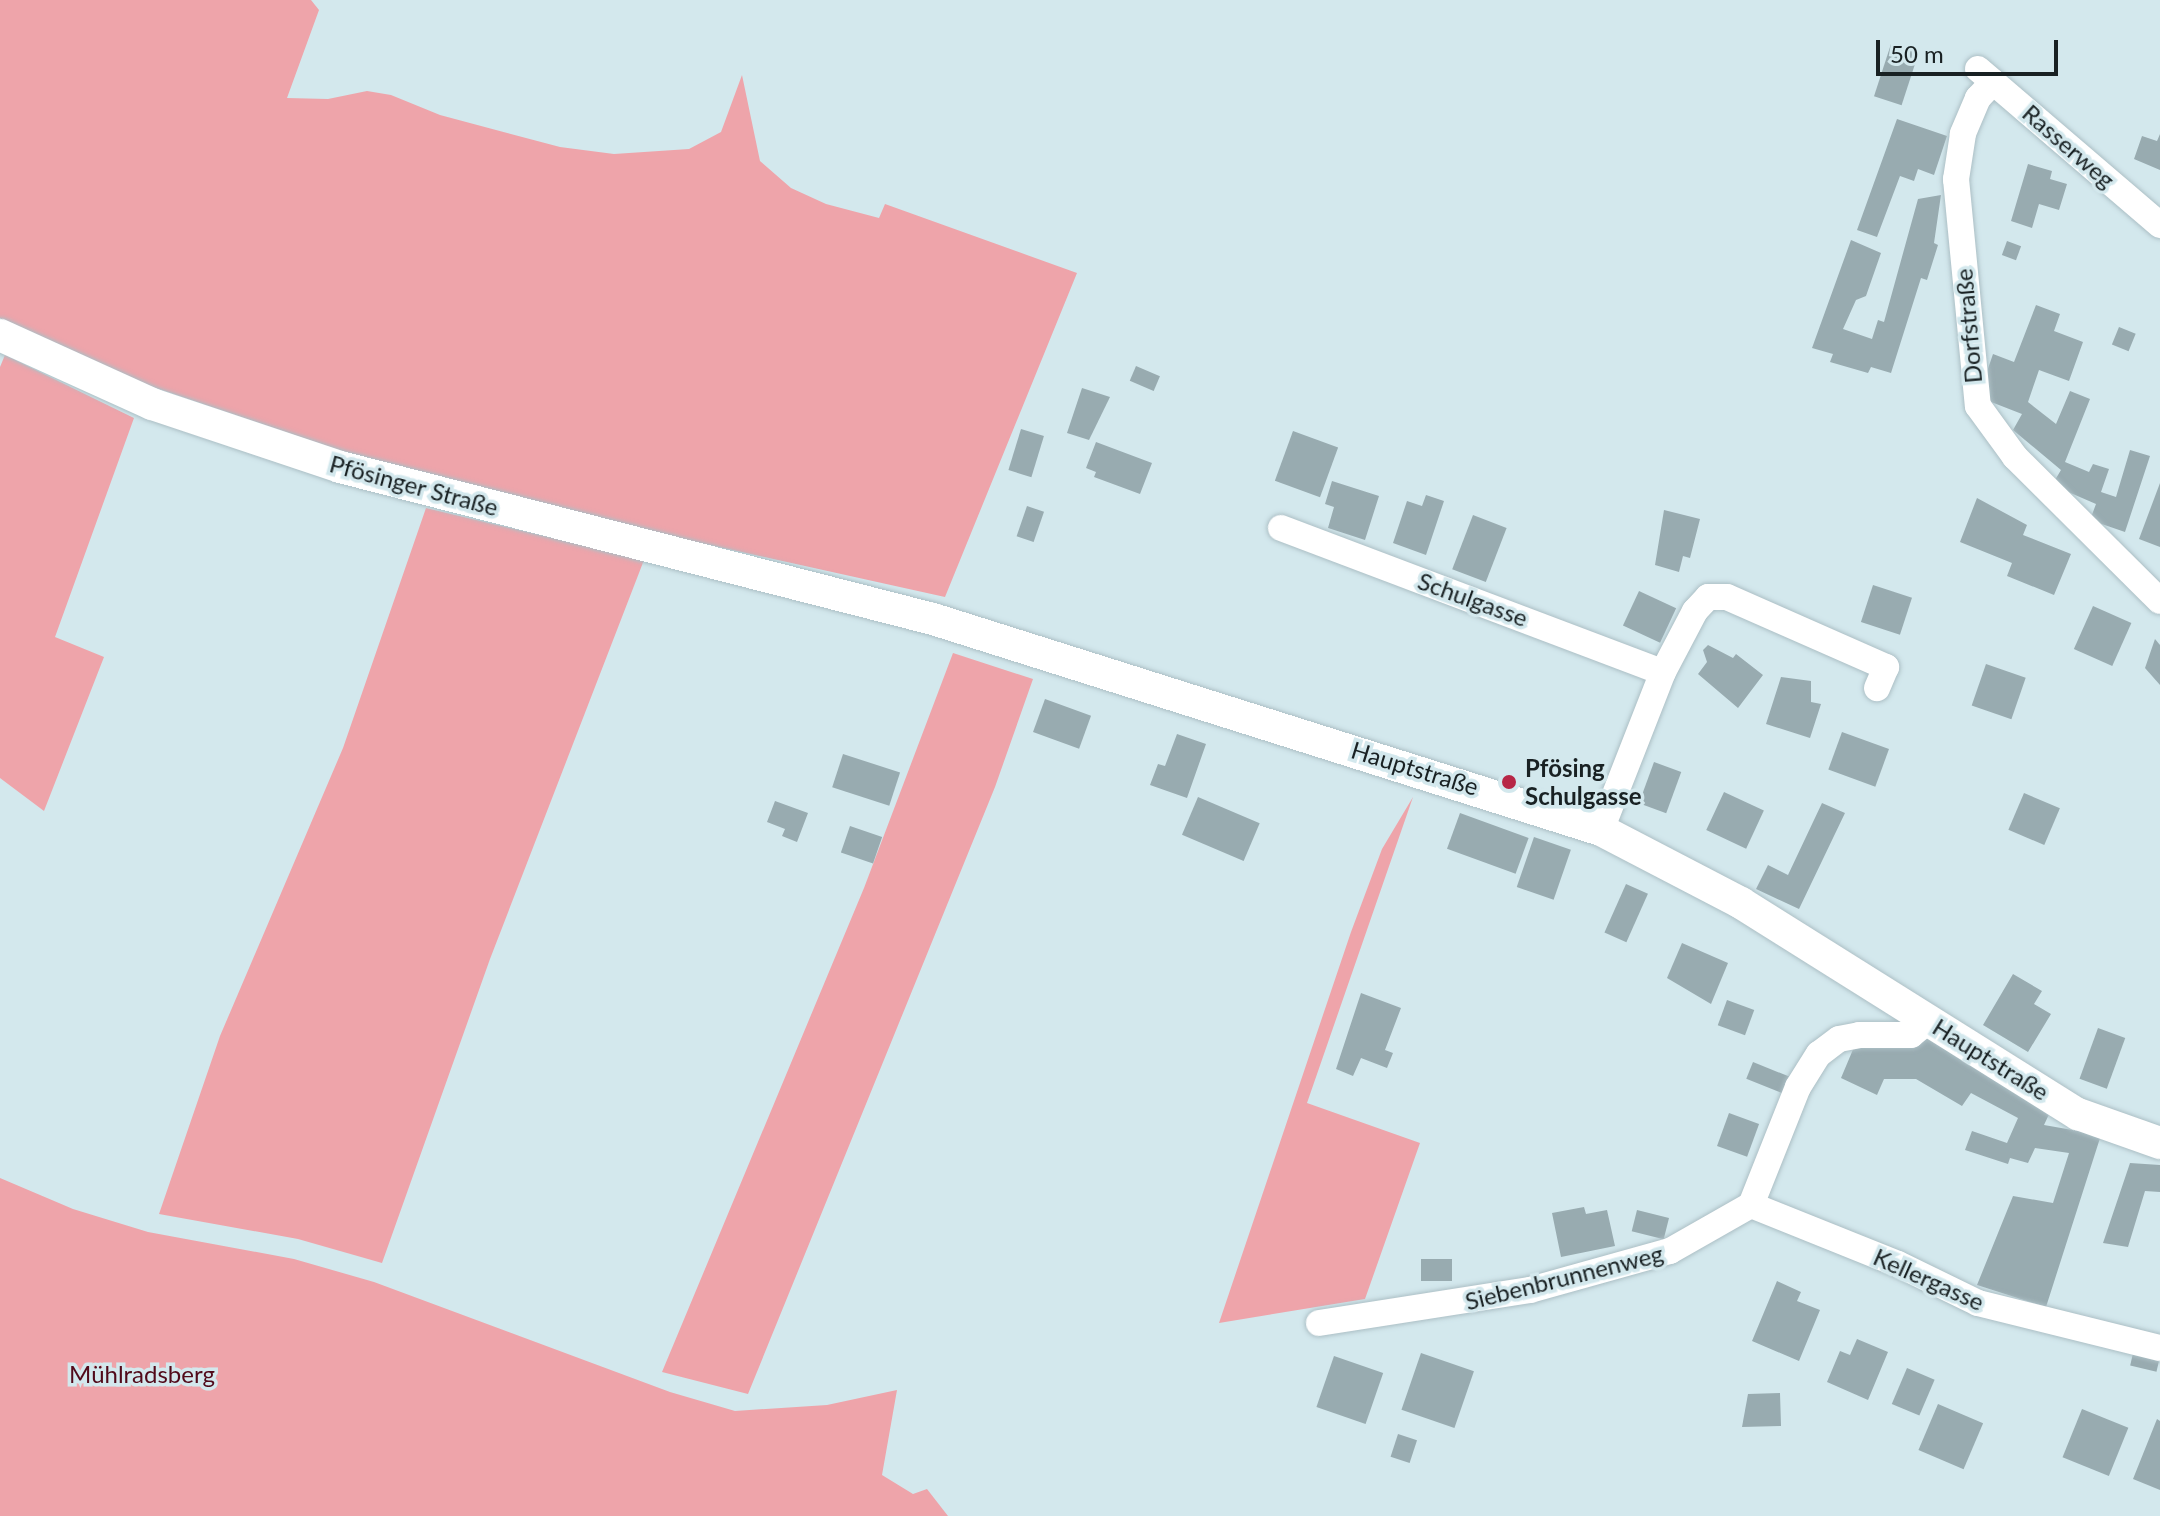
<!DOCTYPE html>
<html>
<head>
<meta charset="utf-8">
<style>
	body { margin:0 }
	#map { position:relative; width:2160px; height:1516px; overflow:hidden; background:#d3e8ed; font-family:Lato,sans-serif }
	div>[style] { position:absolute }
	.green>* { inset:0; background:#eea4aa }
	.building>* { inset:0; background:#98abb0; transform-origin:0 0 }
	.roads { filter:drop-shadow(0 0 2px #acbfc5) drop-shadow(0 0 2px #acbfc5) }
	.minor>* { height:26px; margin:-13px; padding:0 13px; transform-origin:13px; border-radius:13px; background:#fff }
	.tertiary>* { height:32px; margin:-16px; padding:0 16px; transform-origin:16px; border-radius:16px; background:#fff }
	.dots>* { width:22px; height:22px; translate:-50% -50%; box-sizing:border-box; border:4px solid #d3e8ed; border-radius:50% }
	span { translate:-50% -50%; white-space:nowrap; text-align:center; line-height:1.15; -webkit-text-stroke:7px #d3e8ed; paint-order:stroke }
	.street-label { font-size:24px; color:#192123 }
	.poi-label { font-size:24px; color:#192123; font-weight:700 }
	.left { translate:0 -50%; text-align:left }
	.park-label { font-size:24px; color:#510a1a }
	.scale { position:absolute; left:1876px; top:40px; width:182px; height:36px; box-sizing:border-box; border:4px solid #192123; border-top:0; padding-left:10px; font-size:24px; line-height:28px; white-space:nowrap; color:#192123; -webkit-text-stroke:6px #d3e8ed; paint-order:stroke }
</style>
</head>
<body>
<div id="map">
	<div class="green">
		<i style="clip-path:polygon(0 0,311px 0,319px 10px,287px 98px,328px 99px,367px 91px,391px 95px,440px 115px,560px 147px,614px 154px,689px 149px,721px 132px,742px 75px,760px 161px,791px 188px,826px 204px,879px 218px,885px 204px,1077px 273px,945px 597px,692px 541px,335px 449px,121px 376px,0 318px)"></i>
		<i style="clip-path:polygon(5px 355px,134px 418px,55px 637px,104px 657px,44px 811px,0 778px,0 367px)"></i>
		<i style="clip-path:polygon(426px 508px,644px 560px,490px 959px,382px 1263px,298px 1239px,159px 1214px,220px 1036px,343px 748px)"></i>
		<i style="clip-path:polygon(953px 653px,1033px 679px,995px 787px,748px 1394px,662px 1372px,864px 888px)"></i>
		<i style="clip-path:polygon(1413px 797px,1307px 1103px,1420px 1143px,1365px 1299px,1219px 1323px,1351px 932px,1382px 849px)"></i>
		<i style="clip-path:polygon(0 1178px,73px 1209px,148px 1232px,294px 1259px,374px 1282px,670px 1392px,735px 1411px,827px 1405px,897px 1390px,882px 1475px,913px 1494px,927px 1489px,948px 1516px,0 1516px)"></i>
	</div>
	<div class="building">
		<i style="left:1891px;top:44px;width:29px;height:55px;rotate:18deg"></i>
		<i style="clip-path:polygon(1897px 119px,1947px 136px,1934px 175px,1918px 169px,1914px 181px,1900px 176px,1877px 237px,1857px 230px)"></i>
		<i style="clip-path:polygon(2160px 134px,2160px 170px,2134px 159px,2142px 136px,2157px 141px)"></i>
		<i style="clip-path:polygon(2028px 164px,2052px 171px,2050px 179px,2067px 184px,2059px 210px,2039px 204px,2032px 228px,2011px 221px)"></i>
		<i style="clip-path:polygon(1941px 195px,1934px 243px,1938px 245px,1927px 280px,1921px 278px,1891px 373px,1871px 367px,1868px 373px,1830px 362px,1833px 354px,1812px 348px,1851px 240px,1881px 253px,1866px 296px,1856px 300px,1843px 329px,1872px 339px,1878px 320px,1884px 322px,1918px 199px)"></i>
		<i style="left:2007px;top:241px;width:15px;height:15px;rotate:20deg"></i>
		<i style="clip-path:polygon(2036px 305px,2060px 314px,2054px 331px,2083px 342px,2069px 381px,2039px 370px,2028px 402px,2056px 424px,2070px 391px,2090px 399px,2065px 462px,2089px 472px,2093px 464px,2109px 469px,2101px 492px,2116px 497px,2130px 450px,2150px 456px,2125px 532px,2090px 520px,2096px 504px,2052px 485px,2061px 470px,2013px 430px,2022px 414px,1986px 400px,1981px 389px,1993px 354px,2014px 362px)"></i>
		<i style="left:2119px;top:327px;width:18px;height:19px;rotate:22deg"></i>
		<i style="left:1136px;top:366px;width:26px;height:16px;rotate:23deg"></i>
		<i style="clip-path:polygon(1082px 388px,1110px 397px,1089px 440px,1067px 433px)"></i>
		<i style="left:1021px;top:429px;width:24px;height:43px;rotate:17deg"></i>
		<i style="left:1293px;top:431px;width:48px;height:53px;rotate:20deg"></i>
		<i style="clip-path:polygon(1096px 442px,1152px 463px,1140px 494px,1094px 477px,1096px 472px,1086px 468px)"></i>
		<i style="clip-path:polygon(1332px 481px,1379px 496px,1365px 540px,1328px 528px,1334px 507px,1325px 504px)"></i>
		<i style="clip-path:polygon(2160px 483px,2160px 547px,2139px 539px)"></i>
		<i style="clip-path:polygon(1426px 495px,1444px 501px,1426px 555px,1393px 543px,1407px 501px,1422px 506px)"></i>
		<i style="clip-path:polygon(1977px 498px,2027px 525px,2023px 535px,2071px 554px,2054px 595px,2007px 576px,2012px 563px,1960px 542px)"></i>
		<i style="left:1027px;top:506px;width:18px;height:32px;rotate:19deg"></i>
		<i style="clip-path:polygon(1664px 510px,1700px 519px,1690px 558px,1683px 556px,1679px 572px,1655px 565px)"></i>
		<i style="left:1473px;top:515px;width:36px;height:58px;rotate:21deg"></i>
		<i style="left:1873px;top:585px;width:41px;height:39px;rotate:18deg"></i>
		<i style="left:1639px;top:591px;width:41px;height:38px;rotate:25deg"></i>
		<i style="left:2093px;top:606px;width:42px;height:47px;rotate:24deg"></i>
		<i style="clip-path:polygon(2155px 639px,2160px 645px,2160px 685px,2145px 668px)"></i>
		<i style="clip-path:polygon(1708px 645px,1733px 658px,1736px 654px,1763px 675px,1738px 708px,1698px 674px,1707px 662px,1703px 650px)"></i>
		<i style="left:1986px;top:664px;width:42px;height:44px;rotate:19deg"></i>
		<i style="clip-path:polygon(1781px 677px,1811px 681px,1811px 702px,1821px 704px,1810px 738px,1766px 724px)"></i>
		<i style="left:1045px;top:699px;width:49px;height:35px;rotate:20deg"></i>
		<i style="left:1842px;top:732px;width:50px;height:40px;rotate:20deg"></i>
		<i style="clip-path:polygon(1177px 734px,1206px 744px,1187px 798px,1150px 785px,1158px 764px,1165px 766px)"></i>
		<i style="left:843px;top:754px;width:60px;height:35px;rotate:18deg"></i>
		<i style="left:1654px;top:762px;width:29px;height:44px;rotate:20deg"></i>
		<i style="left:1724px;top:792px;width:44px;height:42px;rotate:25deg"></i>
		<i style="left:2024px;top:793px;width:39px;height:40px;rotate:23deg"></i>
		<i style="left:1198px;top:797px;width:67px;height:41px;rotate:23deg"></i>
		<i style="clip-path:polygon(775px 801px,808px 813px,797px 842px,782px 836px,785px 829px,767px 822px)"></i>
		<i style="clip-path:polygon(1822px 803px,1845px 813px,1799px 909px,1756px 889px,1768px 865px,1788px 875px)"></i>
		<i style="left:1460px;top:813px;width:73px;height:38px;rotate:20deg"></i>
		<i style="left:850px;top:826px;width:34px;height:28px;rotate:19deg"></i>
		<i style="left:1534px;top:837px;width:39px;height:53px;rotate:19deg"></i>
		<i style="left:1626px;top:884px;width:24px;height:53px;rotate:24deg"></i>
		<i style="clip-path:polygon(1682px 943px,1728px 963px,1711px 1004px,1667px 978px)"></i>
		<i style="clip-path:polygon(2013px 974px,2042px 991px,2034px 1004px,2051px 1014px,2028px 1052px,1983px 1025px)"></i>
		<i style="clip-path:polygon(1361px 993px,1401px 1008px,1385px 1050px,1393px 1053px,1387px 1068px,1361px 1058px,1353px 1076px,1336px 1069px)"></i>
		<i style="left:1727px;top:1000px;width:29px;height:27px;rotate:20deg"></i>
		<i style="left:2098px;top:1028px;width:29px;height:54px;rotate:20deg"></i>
		<i style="clip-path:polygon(1932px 1039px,2051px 1110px,2044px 1125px,2101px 1135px,2046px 1307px,1977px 1285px,2013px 1196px,2053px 1203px,2069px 1153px,2035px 1148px,2028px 1163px,2010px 1158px,2008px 1164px,1965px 1150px,1972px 1131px,2007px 1143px,2018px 1118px,1971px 1093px,1962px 1106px,1916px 1079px,1884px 1079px,1877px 1095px,1841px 1078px,1857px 1040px)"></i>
		<i style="left:1753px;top:1062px;width:41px;height:18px;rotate:22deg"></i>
		<i style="left:1729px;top:1113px;width:32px;height:35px;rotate:20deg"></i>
		<i style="clip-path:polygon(2130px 1163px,2160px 1165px,2160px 1192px,2145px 1191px,2128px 1247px,2103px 1243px)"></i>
		<i style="clip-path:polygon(1584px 1207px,1586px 1214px,1607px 1210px,1615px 1246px,1561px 1257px,1552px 1213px)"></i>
		<i style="left:1637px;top:1210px;width:33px;height:22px;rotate:14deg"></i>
		<i style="left:1452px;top:1259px;width:22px;height:31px;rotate:90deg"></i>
		<i style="clip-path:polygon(1777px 1281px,1801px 1292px,1797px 1301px,1820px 1310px,1799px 1361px,1752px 1341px)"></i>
		<i style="clip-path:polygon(1857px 1339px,1888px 1352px,1868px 1400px,1827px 1382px,1840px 1351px,1850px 1355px)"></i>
		<i style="left:2134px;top:1349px;width:27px;height:17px;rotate:13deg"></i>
		<i style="left:1421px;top:1353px;width:56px;height:60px;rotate:19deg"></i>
		<i style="left:1334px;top:1356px;width:52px;height:54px;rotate:19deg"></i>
		<i style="left:1907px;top:1368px;width:30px;height:39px;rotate:23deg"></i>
		<i style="clip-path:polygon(1780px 1393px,1781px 1426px,1742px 1427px,1748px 1394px)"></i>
		<i style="left:1938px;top:1404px;width:49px;height:50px;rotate:23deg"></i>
		<i style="left:2082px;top:1409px;width:50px;height:52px;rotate:22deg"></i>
		<i style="clip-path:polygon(2157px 1419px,2160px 1421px,2160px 1490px,2133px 1479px)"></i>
		<i style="left:1398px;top:1434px;width:20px;height:24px;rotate:18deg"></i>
	</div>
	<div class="roads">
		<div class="minor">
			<i style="left:1978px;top:69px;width:240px;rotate:40.6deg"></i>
			<i style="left:1993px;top:82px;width:22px;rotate:133deg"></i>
			<i style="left:1978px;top:98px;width:39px;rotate:113deg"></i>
			<i style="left:1963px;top:134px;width:46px;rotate:98.8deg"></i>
			<i style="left:1956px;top:179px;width:228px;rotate:84.5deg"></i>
			<i style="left:1978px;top:406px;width:63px;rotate:54deg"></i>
			<i style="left:2015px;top:457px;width:204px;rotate:44.8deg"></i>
			<i style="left:1281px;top:528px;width:408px;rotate:20.7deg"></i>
			<i style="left:1601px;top:830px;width:170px;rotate:-68.6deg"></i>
			<i style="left:1663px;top:672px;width:69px;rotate:-62.3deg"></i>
			<i style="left:1695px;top:611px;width:19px;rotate:-47deg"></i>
			<i style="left:1708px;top:597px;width:19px"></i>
			<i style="left:1727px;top:597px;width:174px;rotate:23.8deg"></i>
			<i style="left:1886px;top:667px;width:23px;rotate:113deg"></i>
			<i style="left:1751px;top:1205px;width:158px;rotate:21.9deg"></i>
			<i style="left:1898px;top:1264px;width:89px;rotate:26deg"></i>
			<i style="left:1978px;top:1303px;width:187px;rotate:13.9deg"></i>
			<i style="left:1319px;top:1323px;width:214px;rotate:-8.9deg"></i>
			<i style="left:1530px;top:1290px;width:145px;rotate:-15.6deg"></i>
			<i style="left:1670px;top:1251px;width:93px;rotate:-29.6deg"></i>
			<i style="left:1751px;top:1205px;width:127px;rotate:-68.3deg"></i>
			<i style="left:1798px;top:1087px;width:39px;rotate:-58deg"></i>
			<i style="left:1819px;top:1054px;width:25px;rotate:-37deg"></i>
			<i style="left:1839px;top:1039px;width:20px;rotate:-11deg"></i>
			<i style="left:1859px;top:1035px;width:52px"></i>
			<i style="left:1911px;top:1035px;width:23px;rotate:-40deg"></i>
		</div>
		<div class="tertiary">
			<i style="left:0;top:335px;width:167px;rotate:24.4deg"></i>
			<i style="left:152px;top:404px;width:198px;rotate:18.5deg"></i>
			<i style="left:340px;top:467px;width:612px;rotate:14.38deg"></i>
			<i style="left:933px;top:619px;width:701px;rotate:17.53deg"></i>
			<i style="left:1601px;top:830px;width:158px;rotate:27.5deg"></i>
			<i style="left:1741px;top:903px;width:398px;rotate:32.1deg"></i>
			<i style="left:2078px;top:1114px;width:87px;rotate:19.5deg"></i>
		</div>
	</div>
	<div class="dots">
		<i style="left:1509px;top:782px;background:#b72646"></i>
	</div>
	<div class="street-label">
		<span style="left:2069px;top:146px;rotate:41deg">Rasserweg</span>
		<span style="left:1968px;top:326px;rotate:-95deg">Dorfstraße</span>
		<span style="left:414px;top:485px;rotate:15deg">Pfösinger Straße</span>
		<span style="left:1473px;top:599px;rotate:20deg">Schulgasse</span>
		<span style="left:1415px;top:768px;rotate:17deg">Hauptstraße</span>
		<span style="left:1991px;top:1059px;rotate:32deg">Hauptstraße</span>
		<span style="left:1564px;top:1277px;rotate:-14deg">Siebenbrunnenweg</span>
		<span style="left:1929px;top:1279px;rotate:24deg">Kellergasse</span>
	</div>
	<div class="poi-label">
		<span class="left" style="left:1525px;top:782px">Pfösing<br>Schulgasse</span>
	</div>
	<div class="park-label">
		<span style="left:142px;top:1374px">Mühlradsberg</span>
	</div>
	<div class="scale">50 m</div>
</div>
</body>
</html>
